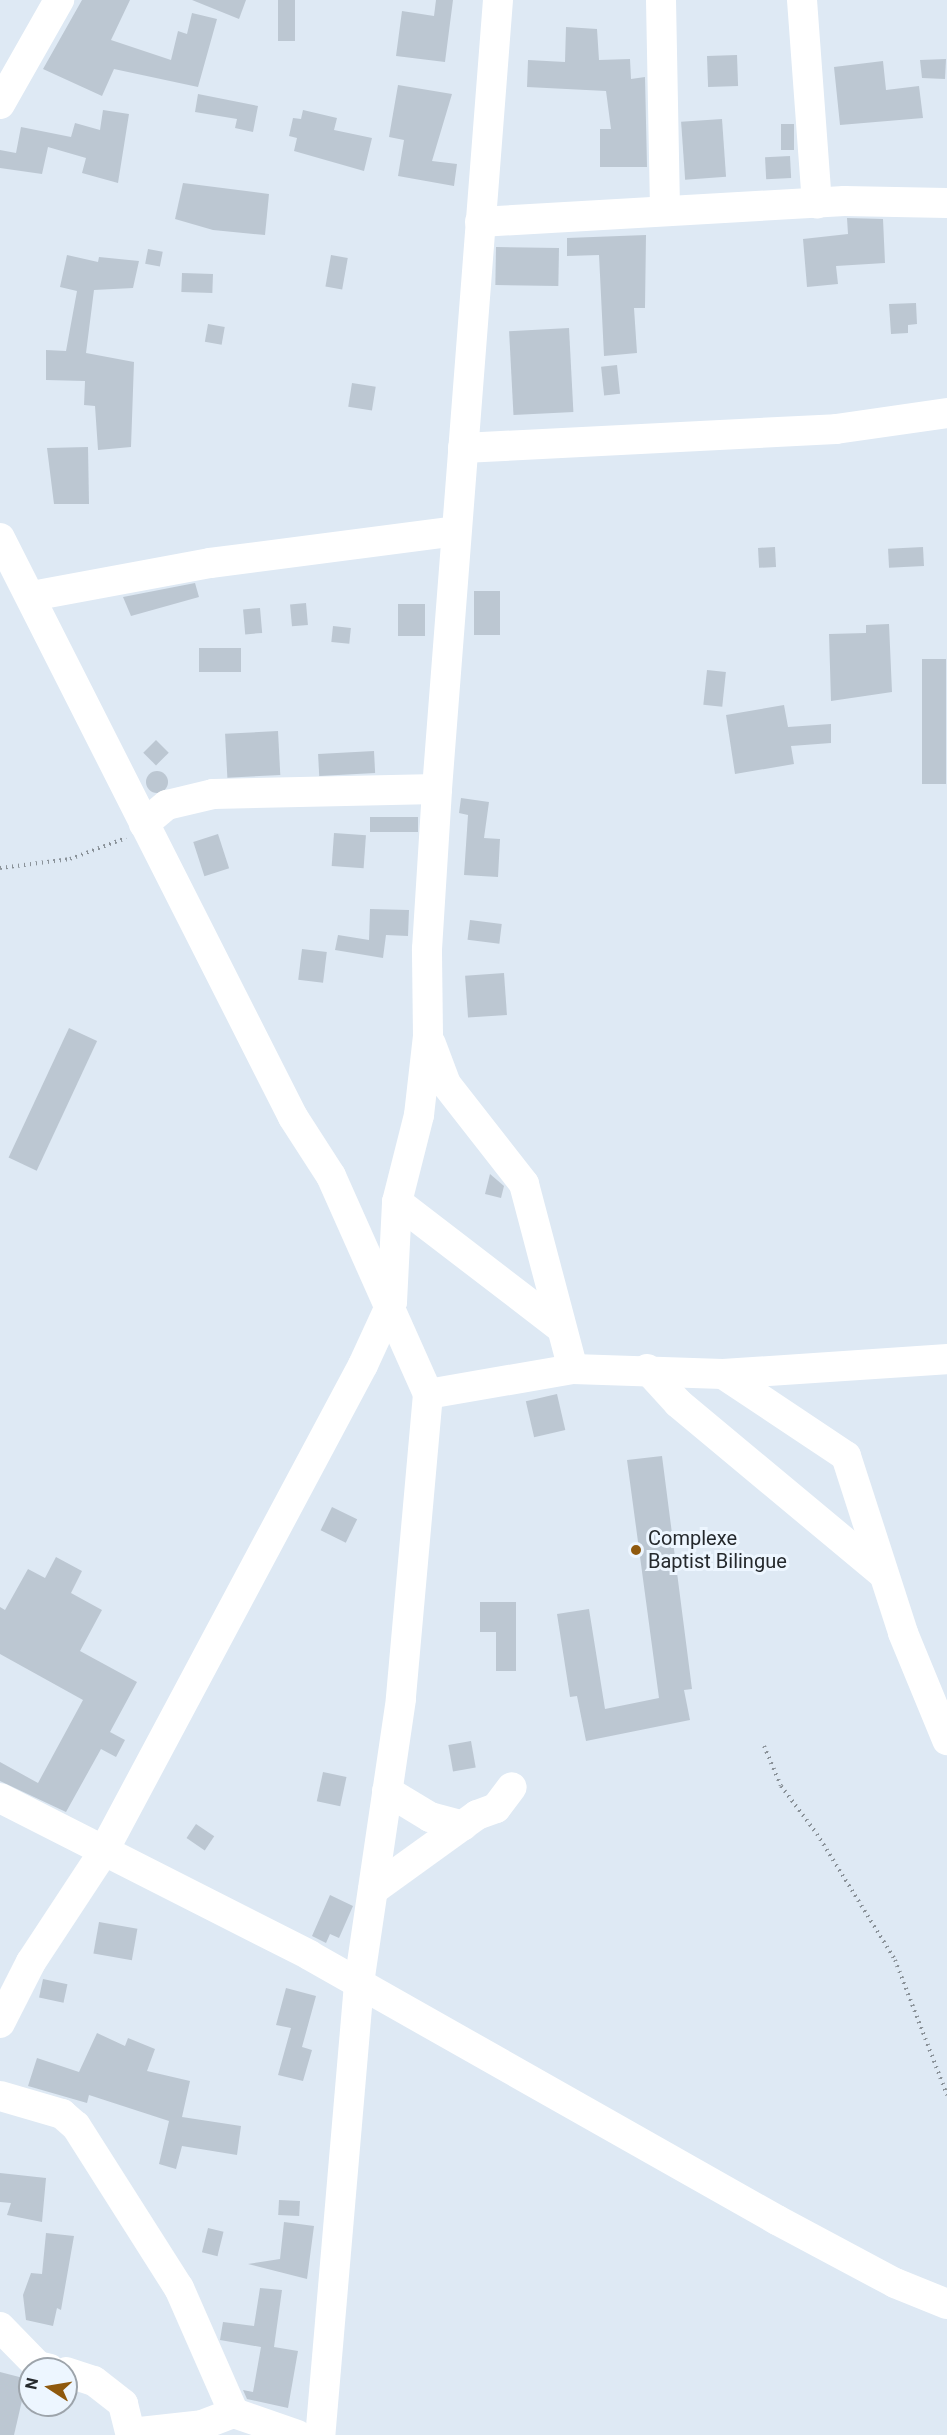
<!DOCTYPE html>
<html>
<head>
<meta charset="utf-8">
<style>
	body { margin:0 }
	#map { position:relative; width:947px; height:2435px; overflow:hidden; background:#dee9f4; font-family:Roboto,sans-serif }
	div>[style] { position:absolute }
	.building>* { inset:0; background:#bcc7d2; transform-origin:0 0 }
	.round { border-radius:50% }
	.path>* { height:4px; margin-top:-2px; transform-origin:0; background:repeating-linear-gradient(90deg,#8a9299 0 1.5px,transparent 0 6px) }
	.minor>* { height:30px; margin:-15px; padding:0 15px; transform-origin:15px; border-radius:15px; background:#fff }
	.dots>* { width:16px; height:16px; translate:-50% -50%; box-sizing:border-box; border:3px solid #edf6ff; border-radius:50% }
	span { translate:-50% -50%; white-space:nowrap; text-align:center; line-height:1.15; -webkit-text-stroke:6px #edf6ff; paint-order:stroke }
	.poi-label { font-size:20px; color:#25292d }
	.left { translate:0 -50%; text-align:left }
	.north { position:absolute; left:18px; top:2357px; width:60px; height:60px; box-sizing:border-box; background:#edf6ff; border:2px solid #9da4ab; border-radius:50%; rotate:282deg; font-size:16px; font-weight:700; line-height:24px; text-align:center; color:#25292d }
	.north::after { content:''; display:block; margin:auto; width:21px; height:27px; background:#8f590e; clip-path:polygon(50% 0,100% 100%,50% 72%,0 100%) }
</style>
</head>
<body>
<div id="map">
	<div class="building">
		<i style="clip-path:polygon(82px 0,130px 0,111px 40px,171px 60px,178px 31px,187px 34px,192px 13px,217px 19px,198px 87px,114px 69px,102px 96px,43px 69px)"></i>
		<i style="clip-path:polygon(192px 0,246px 0,239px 19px)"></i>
		<i style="left:278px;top:0;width:17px;height:41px"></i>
		<i style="clip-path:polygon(436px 0,453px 0,445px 62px,396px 56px,402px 11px,434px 16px)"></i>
		<i style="clip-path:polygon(566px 27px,597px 29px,599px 60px,630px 59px,631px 79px,645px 77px,647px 167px,600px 167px,600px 129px,611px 129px,606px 91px,527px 87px,528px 60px,565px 62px)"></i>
		<i style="left:737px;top:55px;width:31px;height:30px;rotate:88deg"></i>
		<i style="clip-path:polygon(946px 59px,945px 79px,922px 78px,920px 60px)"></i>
		<i style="clip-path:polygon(883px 61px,886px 90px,919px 86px,923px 118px,840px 125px,834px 67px)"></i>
		<i style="clip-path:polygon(398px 85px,452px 94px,432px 161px,457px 164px,454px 186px,398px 176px,404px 140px,389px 137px)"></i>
		<i style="clip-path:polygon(198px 94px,258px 106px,253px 132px,235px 128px,237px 119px,195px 112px)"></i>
		<i style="clip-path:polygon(103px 110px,129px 114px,118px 183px,82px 173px,86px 158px,48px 147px,42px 174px,0 168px,0 150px,16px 153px,21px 127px,71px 137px,75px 123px,100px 130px)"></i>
		<i style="clip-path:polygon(303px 110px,337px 118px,334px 130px,372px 138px,364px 171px,294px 151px,297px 138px,289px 136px,293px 118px,301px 119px)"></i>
		<i style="left:722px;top:119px;width:58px;height:41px;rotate:86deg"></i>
		<i style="left:781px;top:124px;width:13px;height:26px"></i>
		<i style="left:790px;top:156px;width:22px;height:25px;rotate:87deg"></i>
		<i style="clip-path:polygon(183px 183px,269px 194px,265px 235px,213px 230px,175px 219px)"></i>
		<i style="clip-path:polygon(847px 218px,883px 219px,885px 263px,836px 266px,838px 284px,807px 287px,803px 239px,848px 234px)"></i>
		<i style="clip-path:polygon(646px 235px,645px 308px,634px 308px,637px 353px,604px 356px,599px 255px,567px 256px,567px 238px)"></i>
		<i style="left:496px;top:247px;width:63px;height:38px;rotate:1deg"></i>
		<i style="left:148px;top:249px;width:15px;height:15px;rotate:11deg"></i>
		<i style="clip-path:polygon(67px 255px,98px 262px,99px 257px,139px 261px,133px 288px,94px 290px,86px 353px,134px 362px,131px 447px,98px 450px,95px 406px,84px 405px,85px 381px,46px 380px,46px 350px,66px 351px,77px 291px,60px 287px)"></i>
		<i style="left:331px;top:255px;width:17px;height:32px;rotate:10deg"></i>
		<i style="left:182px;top:273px;width:31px;height:19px;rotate:2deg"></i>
		<i style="clip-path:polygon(916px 303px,917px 324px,908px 325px,908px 333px,891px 334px,889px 304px)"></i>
		<i style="left:208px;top:324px;width:17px;height:18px;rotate:10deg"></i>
		<i style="left:569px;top:328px;width:84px;height:60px;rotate:87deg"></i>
		<i style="left:617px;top:365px;width:29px;height:16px;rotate:84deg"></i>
		<i style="left:352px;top:383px;width:24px;height:24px;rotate:9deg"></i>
		<i style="clip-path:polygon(88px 447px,89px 504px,54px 504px,47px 448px)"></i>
		<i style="left:775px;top:547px;width:20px;height:17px;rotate:87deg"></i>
		<i style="left:923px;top:547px;width:19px;height:35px;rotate:87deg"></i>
		<i style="clip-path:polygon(195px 583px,199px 597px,131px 616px,123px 597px)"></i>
		<i style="left:474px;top:591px;width:26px;height:44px"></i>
		<i style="left:306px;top:603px;width:22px;height:16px;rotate:85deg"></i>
		<i style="left:398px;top:604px;width:27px;height:32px"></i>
		<i style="left:260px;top:608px;width:25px;height:17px;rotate:85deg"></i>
		<i style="clip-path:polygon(889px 624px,892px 692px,831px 701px,829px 634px,866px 633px,866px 625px)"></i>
		<i style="left:333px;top:626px;width:18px;height:16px;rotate:6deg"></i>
		<i style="left:199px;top:648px;width:42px;height:24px"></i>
		<i style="left:922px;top:659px;width:24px;height:125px"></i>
		<i style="left:707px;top:670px;width:19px;height:35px;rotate:6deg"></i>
		<i style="clip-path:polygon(784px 705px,788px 727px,831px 724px,831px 743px,791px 746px,794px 764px,735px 774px,726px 715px)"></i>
		<i style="left:278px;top:731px;width:44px;height:53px;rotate:87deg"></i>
		<i style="left:156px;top:740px;width:18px;height:18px;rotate:45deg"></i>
		<i style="left:374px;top:751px;width:22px;height:56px;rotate:87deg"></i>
		<i class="round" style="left:146px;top:771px;width:22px;height:22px"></i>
		<i style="clip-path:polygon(461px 798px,489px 802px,484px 838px,500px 839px,498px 877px,464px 875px,468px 815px,459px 813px)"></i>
		<i style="left:370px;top:817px;width:48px;height:15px"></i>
		<i style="left:334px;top:833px;width:32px;height:33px;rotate:4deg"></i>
		<i style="left:218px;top:834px;width:36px;height:26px;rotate:72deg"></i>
		<i style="clip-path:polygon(370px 909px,409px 910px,408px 936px,386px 935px,383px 958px,335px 950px,338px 935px,369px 940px)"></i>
		<i style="left:470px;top:920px;width:32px;height:20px;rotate:7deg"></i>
		<i style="left:302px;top:949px;width:25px;height:31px;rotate:7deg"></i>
		<i style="left:504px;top:973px;width:42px;height:39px;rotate:86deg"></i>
		<i style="left:69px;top:1028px;width:31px;height:143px;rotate:25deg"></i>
		<i style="clip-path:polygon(490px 1174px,504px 1186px,501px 1198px,485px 1194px)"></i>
		<i style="left:557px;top:1394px;width:37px;height:32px;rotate:77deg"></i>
		<i style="clip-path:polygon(662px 1456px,692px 1689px,684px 1690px,690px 1720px,586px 1741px,577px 1696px,570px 1697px,557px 1614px,589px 1609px,605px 1709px,659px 1698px,627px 1460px)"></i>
		<i style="left:332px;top:1507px;width:28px;height:26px;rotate:26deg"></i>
		<i style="clip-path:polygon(56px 1557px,82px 1571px,71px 1593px,102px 1610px,80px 1651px,137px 1682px,110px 1732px,125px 1740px,116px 1757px,101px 1749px,66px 1812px,0 1781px,0 1762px,38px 1783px,83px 1700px,0 1654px,0 1607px,5px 1610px,28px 1569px,45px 1578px)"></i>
		<i style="clip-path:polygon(480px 1602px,516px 1602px,516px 1671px,496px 1671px,496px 1632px,480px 1632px)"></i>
		<i style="left:471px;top:1741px;width:27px;height:23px;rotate:80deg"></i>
		<i style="left:323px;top:1772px;width:24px;height:30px;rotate:12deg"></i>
		<i style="left:196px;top:1824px;width:22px;height:17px;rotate:34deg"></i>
		<i style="clip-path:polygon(330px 1895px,353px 1906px,339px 1938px,330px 1934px,326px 1943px,312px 1936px)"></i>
		<i style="left:99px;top:1922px;width:39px;height:32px;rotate:10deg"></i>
		<i style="left:43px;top:1979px;width:25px;height:19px;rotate:12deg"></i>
		<i style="clip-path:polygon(286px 1988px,316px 1996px,302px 2047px,312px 2050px,303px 2081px,278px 2075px,291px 2028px,276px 2025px)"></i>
		<i style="clip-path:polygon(97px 2033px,125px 2046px,128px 2038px,155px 2049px,147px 2071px,190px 2081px,182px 2117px,241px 2126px,237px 2155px,182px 2146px,176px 2169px,159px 2164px,169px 2121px,89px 2095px,87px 2103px,28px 2086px,37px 2058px,79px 2072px)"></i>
		<i style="clip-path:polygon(0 2173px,46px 2178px,42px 2222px,7px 2215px,11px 2203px,0 2202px)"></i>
		<i style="left:279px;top:2200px;width:21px;height:15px;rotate:3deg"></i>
		<i style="clip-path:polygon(284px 2222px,314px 2226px,307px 2279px,248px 2264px,280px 2259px)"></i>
		<i style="left:208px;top:2228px;width:16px;height:25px;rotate:14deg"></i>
		<i style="clip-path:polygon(46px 2233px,74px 2236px,61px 2310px,57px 2308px,53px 2326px,26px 2320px,23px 2295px,31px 2273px,42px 2274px)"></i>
		<i style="clip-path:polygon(260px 2288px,282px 2290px,274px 2347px,298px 2351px,288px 2408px,247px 2399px,243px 2390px,253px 2392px,261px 2347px,220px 2340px,223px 2322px,254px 2326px)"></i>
		<i style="clip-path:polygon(0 2372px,27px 2379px,14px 2435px,0 2435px)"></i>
	</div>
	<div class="path">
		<i style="left:0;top:868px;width:71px;rotate:-7.3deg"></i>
		<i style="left:70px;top:859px;width:60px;rotate:-20.6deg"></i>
		<i style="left:764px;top:1746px;width:43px;rotate:67deg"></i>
		<i style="left:781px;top:1786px;width:60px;rotate:53.1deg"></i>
		<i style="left:817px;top:1834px;width:148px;rotate:58.2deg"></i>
		<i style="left:895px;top:1960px;width:145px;rotate:68.9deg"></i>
	</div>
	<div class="minor">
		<i style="left:661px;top:0;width:211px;rotate:88.9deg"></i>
		<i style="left:802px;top:0;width:204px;rotate:85.8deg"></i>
		<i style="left:0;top:104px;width:120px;rotate:-60.4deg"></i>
		<i style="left:480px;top:222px;width:365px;rotate:-3.3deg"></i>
		<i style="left:844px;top:201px;width:103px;rotate:1.1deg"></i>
		<i style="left:463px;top:448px;width:373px;rotate:-2.9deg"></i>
		<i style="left:836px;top:429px;width:112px;rotate:-8.2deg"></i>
		<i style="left:0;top:538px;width:649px;rotate:63.16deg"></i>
		<i style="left:293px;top:1117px;width:70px;rotate:57.2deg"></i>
		<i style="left:331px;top:1176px;width:239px;rotate:66deg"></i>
		<i style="left:428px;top:1394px;width:306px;rotate:95.1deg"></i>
		<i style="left:401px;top:1699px;width:288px;rotate:98.4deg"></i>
		<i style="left:359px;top:1984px;width:453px;rotate:94.9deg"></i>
		<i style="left:32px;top:596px;width:181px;rotate:-10.5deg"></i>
		<i style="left:210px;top:563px;width:248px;rotate:-7.4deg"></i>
		<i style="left:144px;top:824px;width:30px;rotate:-40deg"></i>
		<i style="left:167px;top:805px;width:47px;rotate:-13.4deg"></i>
		<i style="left:213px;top:794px;width:224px;rotate:-1.3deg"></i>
		<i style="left:431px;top:1044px;width:43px;rotate:69.4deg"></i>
		<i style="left:446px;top:1084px;width:127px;rotate:52deg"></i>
		<i style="left:524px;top:1184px;width:191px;rotate:75.2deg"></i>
		<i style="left:397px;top:1202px;width:207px;rotate:37.5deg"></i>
		<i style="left:647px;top:1369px;width:46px;rotate:47.6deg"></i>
		<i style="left:678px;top:1403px;width:264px;rotate:39.8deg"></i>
		<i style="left:723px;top:1374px;width:148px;rotate:33.7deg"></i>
		<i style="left:846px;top:1456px;width:186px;rotate:72.1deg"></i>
		<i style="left:903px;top:1633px;width:116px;rotate:67.6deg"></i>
		<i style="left:428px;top:1394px;width:147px;rotate:-9.8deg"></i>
		<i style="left:573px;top:1369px;width:150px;rotate:1.9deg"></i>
		<i style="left:723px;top:1374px;width:225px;rotate:-3.8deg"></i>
		<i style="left:387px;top:1791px;width:50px;rotate:31.2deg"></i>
		<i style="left:430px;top:1817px;width:34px;rotate:15deg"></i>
		<i style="left:0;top:1798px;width:347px;rotate:26.9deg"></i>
		<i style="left:309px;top:1955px;width:538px;rotate:29.52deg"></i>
		<i style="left:777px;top:2220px;width:134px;rotate:28.1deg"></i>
		<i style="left:895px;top:2283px;width:56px;rotate:22deg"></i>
		<i style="left:373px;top:1890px;width:128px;rotate:-35.8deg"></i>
		<i style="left:477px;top:1815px;width:20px;rotate:-20deg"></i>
		<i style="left:496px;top:1808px;width:26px;rotate:-53deg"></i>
		<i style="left:0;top:2023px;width:68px;rotate:-63.1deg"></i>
		<i style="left:31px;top:1962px;width:129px;rotate:-56.7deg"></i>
		<i style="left:102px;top:1854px;width:554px;rotate:-61.91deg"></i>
		<i style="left:363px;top:1365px;width:69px;rotate:-65.3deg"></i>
		<i style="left:392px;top:1302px;width:100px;rotate:-87.1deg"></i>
		<i style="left:397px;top:1202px;width:90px;rotate:-75.8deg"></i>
		<i style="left:419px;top:1115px;width:80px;rotate:-83.5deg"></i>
		<i style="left:428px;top:1036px;width:87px;rotate:-90.7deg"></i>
		<i style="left:427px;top:949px;width:160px;rotate:-86.4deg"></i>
		<i style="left:437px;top:789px;width:791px;rotate:-85.58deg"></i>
		<i style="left:0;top:2096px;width:65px;rotate:16.2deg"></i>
		<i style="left:62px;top:2114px;width:18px;rotate:41deg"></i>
		<i style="left:76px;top:2126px;width:192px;rotate:57.6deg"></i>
		<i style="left:179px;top:2288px;width:137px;rotate:66.3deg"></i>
		<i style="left:0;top:2327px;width:54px;rotate:45.7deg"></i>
		<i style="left:38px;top:2366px;width:12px;rotate:14deg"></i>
		<i style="left:66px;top:2372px;width:29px;rotate:18deg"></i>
		<i style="left:94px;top:2381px;width:37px;rotate:38deg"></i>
		<i style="left:123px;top:2404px;width:32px;rotate:76deg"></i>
		<i style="left:131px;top:2433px;width:71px;rotate:-6.4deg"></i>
		<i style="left:202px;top:2425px;width:34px;rotate:-21deg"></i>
		<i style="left:234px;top:2413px;width:67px;rotate:19.2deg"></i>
	</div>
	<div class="dots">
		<i style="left:636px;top:1550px;background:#8f590e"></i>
	</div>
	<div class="poi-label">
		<span class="left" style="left:648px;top:1550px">Complexe<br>Baptist Bilingue</span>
	</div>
	<div class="north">N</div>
</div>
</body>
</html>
